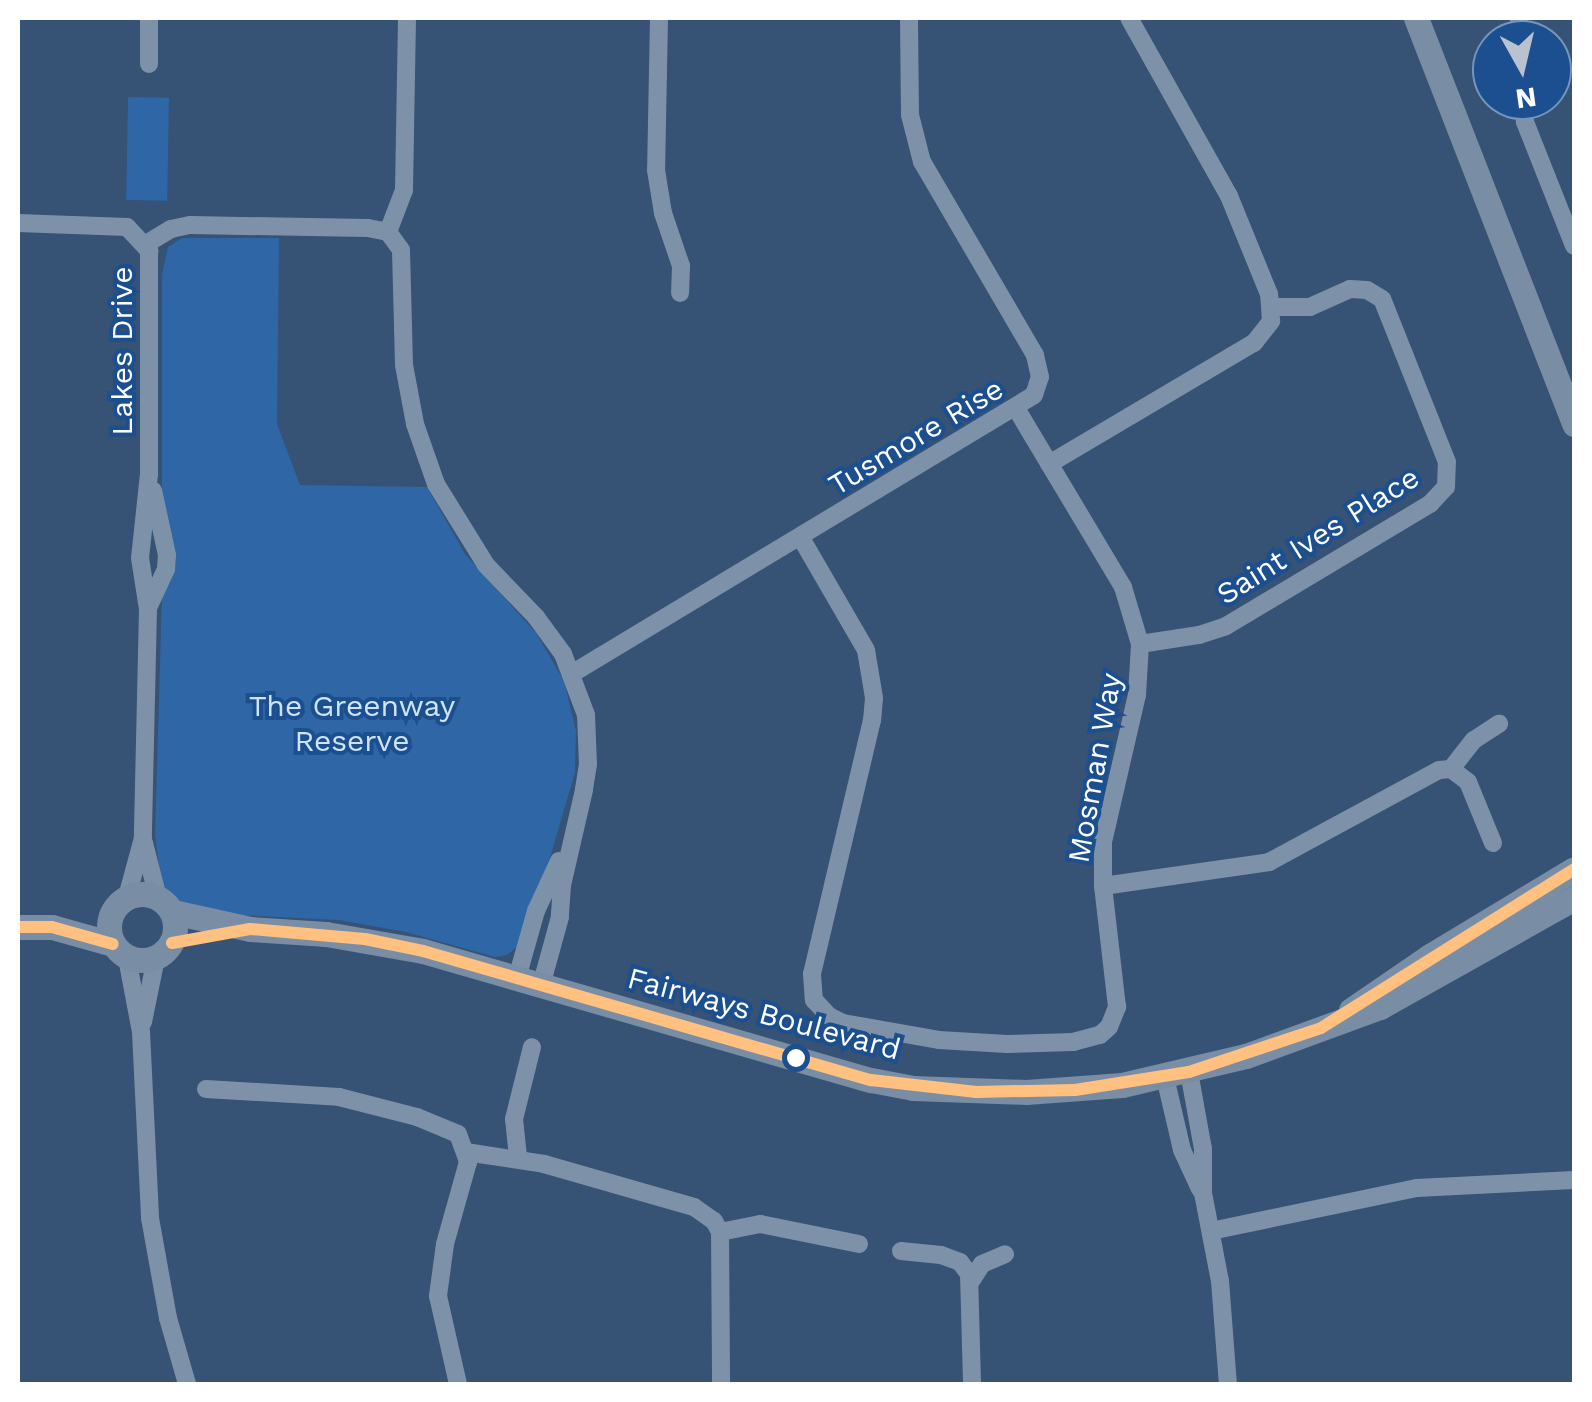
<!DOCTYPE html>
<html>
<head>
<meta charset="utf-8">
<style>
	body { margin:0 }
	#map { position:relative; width:1592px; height:1402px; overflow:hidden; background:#365274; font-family:"Work Sans",sans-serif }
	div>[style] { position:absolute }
	.green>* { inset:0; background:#2f66a5; transform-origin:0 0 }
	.street>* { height:18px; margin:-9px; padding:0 9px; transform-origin:9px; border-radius:9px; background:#7d92a8 }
	.secondary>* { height:25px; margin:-12.5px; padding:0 12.5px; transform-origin:12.5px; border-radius:12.5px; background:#798da4 }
	.secondary>.ring { margin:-12.5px; padding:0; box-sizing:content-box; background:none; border:25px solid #798da4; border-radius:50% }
	.bus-1>* { height:12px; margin:-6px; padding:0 6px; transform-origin:6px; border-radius:6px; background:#ffc080 }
	.dots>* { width:28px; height:28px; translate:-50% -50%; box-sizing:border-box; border:5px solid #1b4f8f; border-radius:50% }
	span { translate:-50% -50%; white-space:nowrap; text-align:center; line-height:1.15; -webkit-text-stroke:8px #1b4f8f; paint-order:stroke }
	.street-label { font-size:30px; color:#fff }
	.park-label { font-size:30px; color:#cfe3fa }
	.frame { position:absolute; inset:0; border:20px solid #fff; pointer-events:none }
	.north { position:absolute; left:1472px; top:20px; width:100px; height:100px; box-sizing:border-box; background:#1b4f8f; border:2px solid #7695bc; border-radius:50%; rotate:172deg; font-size:28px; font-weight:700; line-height:40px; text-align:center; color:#fff }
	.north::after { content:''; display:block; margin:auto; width:35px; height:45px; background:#b9c2ce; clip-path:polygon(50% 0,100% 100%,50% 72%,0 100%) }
</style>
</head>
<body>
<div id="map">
	<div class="green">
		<i style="left:128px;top:97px;width:41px;height:103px;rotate:1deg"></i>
		<i style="clip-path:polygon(182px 238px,279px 238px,277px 424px,300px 485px,427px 487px,465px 554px,536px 633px,564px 681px,576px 731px,575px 772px,543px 882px,517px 947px,507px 955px,495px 957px,406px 932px,339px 920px,217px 914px,175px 903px,162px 887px,155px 836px,162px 594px,162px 275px,168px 247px)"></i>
	</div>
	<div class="street">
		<i style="left:659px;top:18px;width:152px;rotate:91.1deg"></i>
		<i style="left:656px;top:170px;width:44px;rotate:80.8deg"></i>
		<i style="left:663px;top:213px;width:56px;rotate:71.2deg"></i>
		<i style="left:681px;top:266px;width:27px;rotate:92deg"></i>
		<i style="left:1519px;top:40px;width:22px;rotate:-90deg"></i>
		<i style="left:149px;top:64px;width:46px;rotate:-90deg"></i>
		<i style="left:1523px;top:100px;width:22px;rotate:85deg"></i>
		<i style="left:1525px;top:122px;width:133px;rotate:68.4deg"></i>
		<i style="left:18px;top:223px;width:109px;rotate:2.1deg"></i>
		<i style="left:127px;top:227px;width:33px;rotate:47deg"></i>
		<i style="left:149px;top:251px;width:223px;rotate:90deg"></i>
		<i style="left:149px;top:474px;width:84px;rotate:96.1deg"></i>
		<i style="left:140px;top:558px;width:52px;rotate:81.1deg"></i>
		<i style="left:148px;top:609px;width:229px;rotate:91.3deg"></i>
		<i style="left:143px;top:838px;width:61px;rotate:105.2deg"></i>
		<i style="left:388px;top:232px;width:45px;rotate:-69.1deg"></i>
		<i style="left:404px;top:190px;width:172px;rotate:-89deg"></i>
		<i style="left:146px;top:244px;width:29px;rotate:-31deg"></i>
		<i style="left:171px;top:229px;width:19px;rotate:-12deg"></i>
		<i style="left:190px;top:225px;width:178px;rotate:1deg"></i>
		<i style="left:368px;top:228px;width:20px;rotate:11deg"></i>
		<i style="left:388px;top:232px;width:22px;rotate:54deg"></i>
		<i style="left:401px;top:250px;width:115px;rotate:88.5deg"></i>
		<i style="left:404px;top:365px;width:60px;rotate:79.4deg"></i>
		<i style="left:415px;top:424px;width:64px;rotate:70.7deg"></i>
		<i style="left:436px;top:484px;width:95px;rotate:58.3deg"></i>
		<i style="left:486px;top:565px;width:72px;rotate:46.1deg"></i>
		<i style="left:536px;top:617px;width:46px;rotate:53.9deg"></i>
		<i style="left:563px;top:654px;width:65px;rotate:69.3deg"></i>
		<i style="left:586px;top:715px;width:49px;rotate:87.7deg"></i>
		<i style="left:588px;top:764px;width:26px;rotate:99deg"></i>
		<i style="left:584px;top:790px;width:98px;rotate:103deg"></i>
		<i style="left:562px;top:885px;width:32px;rotate:94deg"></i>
		<i style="left:560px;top:917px;width:72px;rotate:105.4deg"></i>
		<i style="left:1049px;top:464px;width:238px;rotate:-30.6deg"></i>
		<i style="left:1254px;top:343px;width:28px;rotate:-52deg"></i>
		<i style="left:1271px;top:321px;width:27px;rotate:-94deg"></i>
		<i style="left:1269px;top:294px;width:106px;rotate:-112.2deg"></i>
		<i style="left:1229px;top:196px;width:204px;rotate:-119.3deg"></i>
		<i style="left:801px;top:538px;width:129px;rotate:59.9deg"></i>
		<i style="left:866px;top:650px;width:49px;rotate:80.5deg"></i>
		<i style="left:874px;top:698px;width:22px;rotate:95deg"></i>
		<i style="left:872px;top:720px;width:261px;rotate:103.3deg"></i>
		<i style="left:812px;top:974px;width:26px;rotate:86deg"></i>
		<i style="left:814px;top:1000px;width:22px;rotate:47deg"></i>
		<i style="left:829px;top:1016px;width:16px;rotate:27deg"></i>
		<i style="left:843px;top:1023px;width:97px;rotate:10deg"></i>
		<i style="left:939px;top:1040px;width:68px;rotate:3.4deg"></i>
		<i style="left:1007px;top:1044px;width:66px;rotate:-1.7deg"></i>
		<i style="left:1073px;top:1042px;width:28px;rotate:-15deg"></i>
		<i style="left:1100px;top:1035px;width:12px;rotate:-42deg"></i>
		<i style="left:1109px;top:1027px;width:22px;rotate:-68deg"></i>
		<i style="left:1117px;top:1007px;width:122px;rotate:-96.6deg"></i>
		<i style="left:1103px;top:886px;width:44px;rotate:-90deg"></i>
		<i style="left:1103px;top:842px;width:151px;rotate:-77deg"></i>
		<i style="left:1137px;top:695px;width:51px;rotate:-86.6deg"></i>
		<i style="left:1140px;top:644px;width:59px;rotate:-106.6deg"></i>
		<i style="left:1123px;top:587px;width:206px;rotate:-120.9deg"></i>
		<i style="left:148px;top:608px;width:43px;rotate:-65.2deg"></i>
		<i style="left:166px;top:569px;width:14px;rotate:-86deg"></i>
		<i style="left:167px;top:555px;width:66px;rotate:-102.2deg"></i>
		<i style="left:1140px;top:644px;width:60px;rotate:-8.7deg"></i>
		<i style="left:1199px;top:635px;width:28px;rotate:-18deg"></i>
		<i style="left:1226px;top:626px;width:238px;rotate:-30.9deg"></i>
		<i style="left:1430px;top:504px;width:23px;rotate:-47deg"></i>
		<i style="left:1446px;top:487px;width:25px;rotate:-88deg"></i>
		<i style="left:1447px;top:462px;width:175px;rotate:-111.7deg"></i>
		<i style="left:1382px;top:299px;width:17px;rotate:-149deg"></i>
		<i style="left:1367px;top:290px;width:17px;rotate:-177deg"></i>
		<i style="left:1350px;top:289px;width:44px;rotate:155.8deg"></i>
		<i style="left:1310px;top:307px;width:37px;rotate:180deg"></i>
		<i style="left:573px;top:673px;width:538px;rotate:-31.09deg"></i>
		<i style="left:1034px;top:395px;width:19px;rotate:-72deg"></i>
		<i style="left:1040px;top:377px;width:23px;rotate:-103deg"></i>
		<i style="left:1035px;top:355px;width:224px;rotate:-120.3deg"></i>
		<i style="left:922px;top:162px;width:49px;rotate:-104.3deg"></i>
		<i style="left:910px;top:115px;width:97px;rotate:-90.6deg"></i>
		<i style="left:1451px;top:769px;width:37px;rotate:-52deg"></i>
		<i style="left:1474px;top:740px;width:30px;rotate:-33deg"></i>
		<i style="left:144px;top:843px;width:57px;rotate:75.7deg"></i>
		<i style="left:1103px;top:886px;width:168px;rotate:-8.2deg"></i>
		<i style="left:1269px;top:862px;width:193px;rotate:-28.4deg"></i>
		<i style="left:1439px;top:770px;width:12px;rotate:-5deg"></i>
		<i style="left:1451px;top:769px;width:21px;rotate:37deg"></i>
		<i style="left:1468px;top:782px;width:66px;rotate:67.7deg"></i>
		<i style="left:127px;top:958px;width:75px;rotate:79.3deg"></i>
		<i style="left:141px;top:1032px;width:186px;rotate:87.2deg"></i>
		<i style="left:150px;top:1218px;width:102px;rotate:79.8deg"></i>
		<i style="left:168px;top:1318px;width:69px;rotate:73.9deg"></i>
		<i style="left:517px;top:978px;width:70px;rotate:-74.2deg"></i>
		<i style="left:536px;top:911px;width:55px;rotate:-65.3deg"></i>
		<i style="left:143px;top:1022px;width:65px;rotate:-78.5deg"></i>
		<i style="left:1189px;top:1072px;width:78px;rotate:79.7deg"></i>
		<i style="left:1203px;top:1149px;width:44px;rotate:90deg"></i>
		<i style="left:1203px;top:1193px;width:90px;rotate:79.1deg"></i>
		<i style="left:1220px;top:1281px;width:103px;rotate:85.6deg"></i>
		<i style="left:1165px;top:1077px;width:75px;rotate:76.9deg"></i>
		<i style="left:1182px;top:1150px;width:43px;rotate:65.2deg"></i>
		<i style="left:206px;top:1089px;width:133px;rotate:3.4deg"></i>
		<i style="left:339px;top:1097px;width:81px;rotate:14.4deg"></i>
		<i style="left:417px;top:1117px;width:44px;rotate:22.5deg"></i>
		<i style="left:458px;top:1134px;width:30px;rotate:70deg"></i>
		<i style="left:468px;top:1162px;width:85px;rotate:105.7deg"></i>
		<i style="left:445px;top:1244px;width:52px;rotate:97.7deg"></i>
		<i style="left:438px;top:1296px;width:90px;rotate:77.2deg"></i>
		<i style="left:466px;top:1152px;width:79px;rotate:8.7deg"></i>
		<i style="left:544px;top:1164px;width:156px;rotate:16deg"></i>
		<i style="left:694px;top:1207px;width:24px;rotate:35deg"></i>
		<i style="left:714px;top:1221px;width:13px;rotate:61deg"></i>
		<i style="left:720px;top:1232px;width:152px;rotate:89.6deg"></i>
		<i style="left:518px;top:1157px;width:38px;rotate:-96deg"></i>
		<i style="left:514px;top:1119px;width:74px;rotate:-76deg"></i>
		<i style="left:1211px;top:1231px;width:210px;rotate:-11.8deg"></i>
		<i style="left:1417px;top:1188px;width:157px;rotate:-2.9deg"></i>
		<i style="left:720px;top:1232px;width:41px;rotate:-11.3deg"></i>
		<i style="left:760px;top:1224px;width:101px;rotate:11.4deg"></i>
		<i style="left:901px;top:1251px;width:40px;rotate:5.7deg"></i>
		<i style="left:941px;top:1255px;width:20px;rotate:20deg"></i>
		<i style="left:960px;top:1262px;width:15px;rotate:53deg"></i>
		<i style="left:969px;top:1274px;width:110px;rotate:88.4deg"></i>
		<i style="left:971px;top:1281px;width:20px;rotate:-57deg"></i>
		<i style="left:982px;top:1264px;width:25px;rotate:-23deg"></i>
	</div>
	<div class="secondary">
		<i style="left:1416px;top:18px;width:436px;rotate:68.7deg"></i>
		<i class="ring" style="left:109px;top:894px;width:41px;height:41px"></i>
		<i style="left:173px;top:912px;width:79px;rotate:12.4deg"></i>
		<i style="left:250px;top:929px;width:76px;rotate:3.8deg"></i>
		<i style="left:326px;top:934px;width:98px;rotate:9.9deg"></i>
		<i style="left:423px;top:951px;width:466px;rotate:16.1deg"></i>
		<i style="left:871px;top:1080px;width:43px;rotate:10.8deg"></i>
		<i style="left:913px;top:1088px;width:113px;rotate:2deg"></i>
		<i style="left:1026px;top:1092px;width:96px;rotate:-4.2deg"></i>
		<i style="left:1122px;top:1085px;width:127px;rotate:-13.2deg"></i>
		<i style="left:1246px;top:1056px;width:143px;rotate:-20.1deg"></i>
		<i style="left:1380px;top:1007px;width:223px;rotate:-29.3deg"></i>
		<i style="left:18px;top:927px;width:34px"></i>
		<i style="left:52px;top:927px;width:63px;rotate:15.6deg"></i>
		<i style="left:1351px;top:1010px;width:96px;rotate:-34.4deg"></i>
		<i style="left:1430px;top:956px;width:168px;rotate:-31.1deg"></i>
	</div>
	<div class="bus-1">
		<i style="left:18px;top:927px;width:34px"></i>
		<i style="left:52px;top:927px;width:63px;rotate:15.6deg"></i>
		<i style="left:172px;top:943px;width:79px;rotate:-10.2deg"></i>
		<i style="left:250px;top:929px;width:115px;rotate:5deg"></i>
		<i style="left:365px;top:939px;width:59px;rotate:11.7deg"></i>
		<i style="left:423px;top:951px;width:466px;rotate:16.1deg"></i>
		<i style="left:871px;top:1080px;width:106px;rotate:6.5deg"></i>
		<i style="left:976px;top:1092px;width:99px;rotate:-1.2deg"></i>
		<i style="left:1075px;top:1090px;width:115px;rotate:-9deg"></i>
		<i style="left:1189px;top:1072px;width:139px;rotate:-18.4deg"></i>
		<i style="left:1321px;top:1028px;width:299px;rotate:-32.1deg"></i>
	</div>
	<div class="dots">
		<i style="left:796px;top:1058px;background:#fff"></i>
	</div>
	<div class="street-label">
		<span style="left:122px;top:351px;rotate:-90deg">Lakes Drive</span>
		<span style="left:916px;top:437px;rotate:-31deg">Tusmore Rise</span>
		<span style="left:1318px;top:536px;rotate:-32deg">Saint Ives Place</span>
		<span style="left:1095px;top:768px;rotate:-80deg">Mosman Way</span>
		<span style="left:764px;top:1014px;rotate:15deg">Fairways Boulevard</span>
	</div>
	<div class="park-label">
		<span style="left:352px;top:723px">The Greenway<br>Reserve</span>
	</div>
	<div class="frame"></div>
	<div class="north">N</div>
</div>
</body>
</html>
